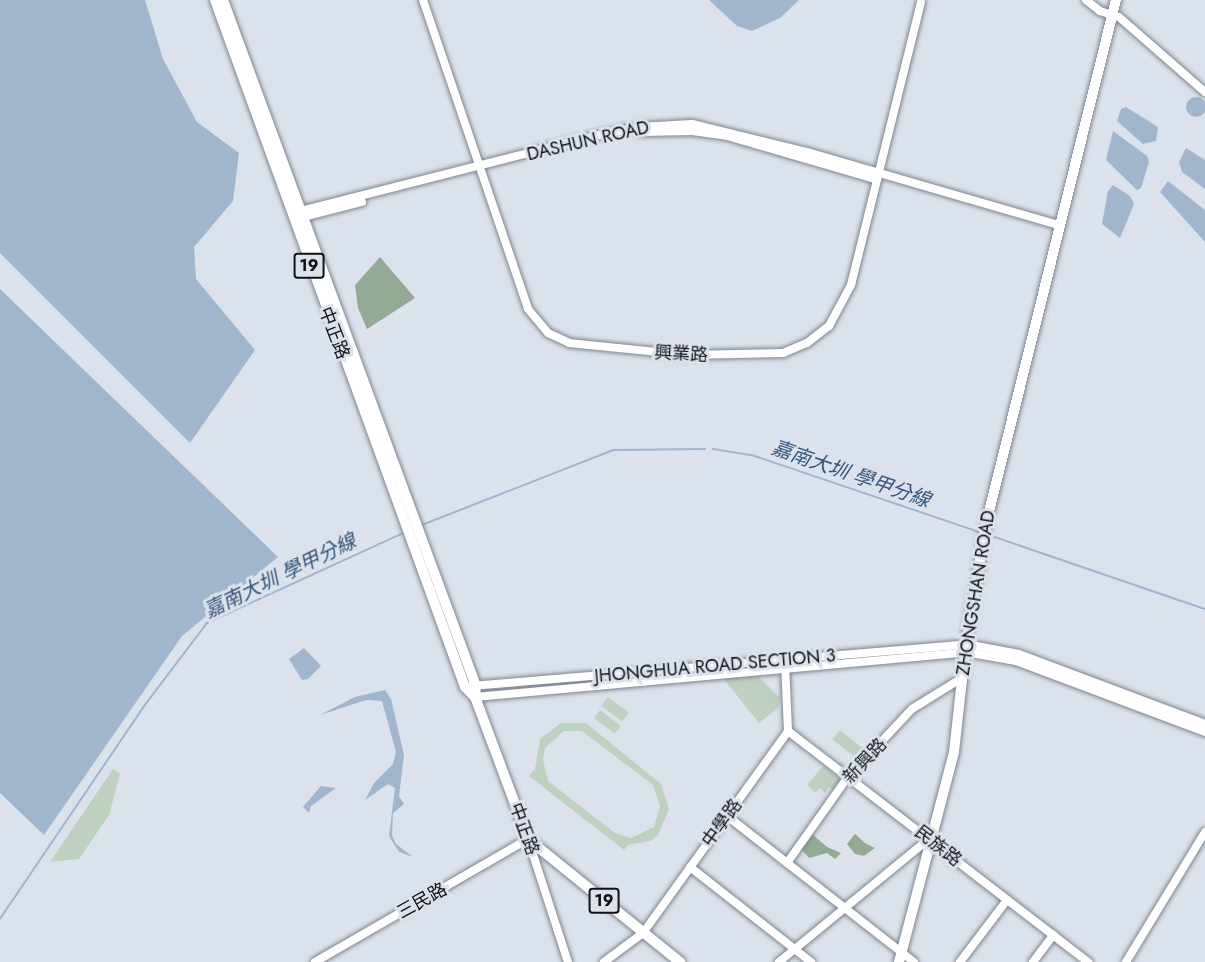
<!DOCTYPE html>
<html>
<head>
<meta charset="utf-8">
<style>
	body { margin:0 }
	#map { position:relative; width:1205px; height:962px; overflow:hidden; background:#dbe2ec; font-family:Jost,"Noto Sans TC",sans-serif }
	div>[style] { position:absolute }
	.green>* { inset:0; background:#bed1c0; transform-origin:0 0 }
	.forest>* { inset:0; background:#93ab95 }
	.water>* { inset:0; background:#a1b5cd }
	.round { border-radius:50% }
	.stream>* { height:1.5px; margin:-0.75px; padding:0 0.75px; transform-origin:0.75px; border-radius:0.75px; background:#a1b5cd }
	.roads { filter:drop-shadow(0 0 2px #7f858e) drop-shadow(0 0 2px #7f858e) }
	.minor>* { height:8px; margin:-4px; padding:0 4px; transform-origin:4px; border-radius:4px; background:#fff }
	.major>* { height:10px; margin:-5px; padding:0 5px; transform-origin:5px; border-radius:5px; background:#fff }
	span { translate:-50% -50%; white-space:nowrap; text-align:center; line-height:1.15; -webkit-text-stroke:6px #dbe2ec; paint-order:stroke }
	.shield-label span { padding:2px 4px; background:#dbe2ec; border:2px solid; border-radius:4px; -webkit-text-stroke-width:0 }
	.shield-label { font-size:16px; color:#101215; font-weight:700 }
	.street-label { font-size:18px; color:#101215 }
	.water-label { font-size:20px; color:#37567a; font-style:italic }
</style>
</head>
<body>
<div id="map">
	<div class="green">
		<i style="clip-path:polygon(758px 676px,780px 698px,778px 708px,759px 723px,723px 678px)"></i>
		<i style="left:608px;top:697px;width:26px;height:11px;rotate:37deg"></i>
		<i style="left:600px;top:710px;width:26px;height:10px;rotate:37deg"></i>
		<i style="clip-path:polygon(evenodd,561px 723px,586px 723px,661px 784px,669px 809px,658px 835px,650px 841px,628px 845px,624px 850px,529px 776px,535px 769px,540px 739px,561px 723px,564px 731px,582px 731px,653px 785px,660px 806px,654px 827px,631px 838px,615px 833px,548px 781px,543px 760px,545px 748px,564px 731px)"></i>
		<i style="left:840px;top:730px;width:33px;height:12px;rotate:39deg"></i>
		<i style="clip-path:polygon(823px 766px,841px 779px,836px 790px,829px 787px,825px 793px,820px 788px,815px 793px,807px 785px)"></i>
		<i style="clip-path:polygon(113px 769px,120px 774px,109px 815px,79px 859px,50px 862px)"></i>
	</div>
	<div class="forest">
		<i style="clip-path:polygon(380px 257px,415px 298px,367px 329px,358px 308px,355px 285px)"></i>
		<i style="clip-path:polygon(812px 834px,827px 847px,841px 853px,835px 859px,827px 853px,809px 858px,800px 848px)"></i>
		<i style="clip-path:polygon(855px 834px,865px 843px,875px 848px,864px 856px,855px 854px,847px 844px)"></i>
	</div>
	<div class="water">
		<i style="clip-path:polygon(0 0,145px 0,163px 59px,197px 122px,239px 153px,233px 201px,194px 247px,196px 279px,255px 350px,190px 443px,0 253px)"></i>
		<i style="clip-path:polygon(709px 0,799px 0,780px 18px,752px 31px,737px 26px)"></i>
		<i class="round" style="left:1186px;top:97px;width:20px;height:20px"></i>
		<i style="clip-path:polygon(1126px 107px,1158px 127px,1156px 141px,1143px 144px,1117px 121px,1121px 109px)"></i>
		<i style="clip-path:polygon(1113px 131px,1147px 156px,1149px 162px,1141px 188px,1137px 190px,1106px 160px)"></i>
		<i style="clip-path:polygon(1186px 148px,1205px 160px,1205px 189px,1182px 172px,1179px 162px)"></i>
		<i style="clip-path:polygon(1168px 181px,1205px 210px,1205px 242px,1160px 192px)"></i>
		<i style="clip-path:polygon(1113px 185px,1130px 196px,1134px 204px,1120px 238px,1102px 224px,1108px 191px)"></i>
		<i style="clip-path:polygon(0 289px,278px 557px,182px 636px,44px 835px,0 793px)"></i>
		<i style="clip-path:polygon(304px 648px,321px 666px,308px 679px,302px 680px,289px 659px)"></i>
		<i style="clip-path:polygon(385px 690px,391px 699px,404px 755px,399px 796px,404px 804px,393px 813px,392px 835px,396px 844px,413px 857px,399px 852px,389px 836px,395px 788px,388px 784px,365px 800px,374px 783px,393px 764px,396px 752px,382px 701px,366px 700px,320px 715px,355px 697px)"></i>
		<i style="clip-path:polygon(321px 786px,336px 788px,311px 806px,309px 813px,303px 807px)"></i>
	</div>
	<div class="stream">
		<i style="left:713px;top:449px;width:39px;rotate:9deg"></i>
		<i style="left:752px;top:455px;width:240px;rotate:18.7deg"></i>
		<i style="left:422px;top:525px;width:205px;rotate:-21.4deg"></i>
		<i style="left:613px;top:450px;width:92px;rotate:-0.6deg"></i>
		<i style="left:989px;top:535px;width:228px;rotate:18.9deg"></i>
		<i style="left:0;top:919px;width:258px;rotate:-55.9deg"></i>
		<i style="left:145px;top:705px;width:103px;rotate:-52.9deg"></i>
		<i style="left:207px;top:623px;width:217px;rotate:-24.6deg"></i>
	</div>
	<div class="roads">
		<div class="minor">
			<i style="left:423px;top:0;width:326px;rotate:71.2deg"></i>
			<i style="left:528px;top:309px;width:31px;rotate:50deg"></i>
			<i style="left:548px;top:333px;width:23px;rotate:25deg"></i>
			<i style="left:569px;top:343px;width:120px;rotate:5.8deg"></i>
			<i style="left:688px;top:355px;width:95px;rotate:-1.2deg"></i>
			<i style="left:783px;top:353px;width:26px;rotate:-23deg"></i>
			<i style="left:807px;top:343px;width:28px;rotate:-38deg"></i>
			<i style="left:829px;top:326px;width:47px;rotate:-61.8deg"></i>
			<i style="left:851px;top:285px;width:291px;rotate:-76.1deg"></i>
			<i style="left:1086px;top:0;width:18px;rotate:38deg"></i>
			<i style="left:1100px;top:11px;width:20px;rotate:18deg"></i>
			<i style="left:1119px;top:17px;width:114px;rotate:41.1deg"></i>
			<i style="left:639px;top:132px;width:53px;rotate:-1.1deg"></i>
			<i style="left:692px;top:131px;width:35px;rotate:8deg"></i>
			<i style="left:727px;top:136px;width:151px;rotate:16.2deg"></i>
			<i style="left:297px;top:212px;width:313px;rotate:-14.3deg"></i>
			<i style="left:600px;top:135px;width:39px;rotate:-12deg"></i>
			<i style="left:638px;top:127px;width:54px;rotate:-3.2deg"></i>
			<i style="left:692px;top:124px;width:118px;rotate:13.7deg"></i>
			<i style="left:807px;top:152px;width:261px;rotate:16.2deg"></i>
			<i style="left:299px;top:218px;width:65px;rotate:-14.3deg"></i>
			<i style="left:471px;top:686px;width:497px;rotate:-4.8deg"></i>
			<i style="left:966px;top:644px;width:54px;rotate:10.7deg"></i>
			<i style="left:1019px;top:654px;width:199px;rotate:20.6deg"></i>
			<i style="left:475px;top:697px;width:492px;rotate:-5.2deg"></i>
			<i style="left:965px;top:652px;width:52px;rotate:10deg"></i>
			<i style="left:1016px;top:661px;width:202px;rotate:20.6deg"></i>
			<i style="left:788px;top:731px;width:379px;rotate:37.6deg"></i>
			<i style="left:727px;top:816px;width:237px;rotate:38deg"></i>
			<i style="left:787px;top:863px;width:105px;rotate:-54.7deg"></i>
			<i style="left:848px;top:777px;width:93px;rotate:-46.7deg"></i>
			<i style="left:912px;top:709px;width:59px;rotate:-31.8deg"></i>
			<i style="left:690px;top:867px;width:154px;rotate:38.1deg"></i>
			<i style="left:315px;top:962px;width:246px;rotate:-30deg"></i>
			<i style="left:528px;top:839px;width:129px;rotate:72deg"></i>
			<i style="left:604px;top:962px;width:49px;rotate:-36.6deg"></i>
			<i style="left:643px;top:933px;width:249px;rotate:-54.3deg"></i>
			<i style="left:788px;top:731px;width:68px;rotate:-92.5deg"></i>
			<i style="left:779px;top:962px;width:194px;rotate:-39.4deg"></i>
			<i style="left:960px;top:962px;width:78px;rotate:-52.8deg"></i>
			<i style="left:1033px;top:962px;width:34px;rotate:-53deg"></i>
			<i style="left:1126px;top:962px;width:152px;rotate:-58.7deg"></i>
		</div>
		<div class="major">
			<i style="left:215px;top:0;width:731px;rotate:70deg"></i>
			<i style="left:465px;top:687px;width:14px;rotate:45deg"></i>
			<i style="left:475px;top:697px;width:152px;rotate:69.5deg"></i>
			<i style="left:528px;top:839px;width:196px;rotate:39deg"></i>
			<i style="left:223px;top:0;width:731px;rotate:69.76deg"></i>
			<i style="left:476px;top:686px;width:11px;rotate:95deg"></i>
			<i style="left:899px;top:962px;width:217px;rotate:-75.3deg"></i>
			<i style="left:954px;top:752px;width:109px;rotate:-83.7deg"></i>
			<i style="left:966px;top:644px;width:122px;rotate:-80.5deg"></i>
			<i style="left:986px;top:524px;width:540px;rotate:-76.07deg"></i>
		</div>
	</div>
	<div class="shield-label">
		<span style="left:309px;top:266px">19</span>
		<span style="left:604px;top:901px">19</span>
	</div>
	<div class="street-label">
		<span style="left:588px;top:141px;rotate:-13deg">DASHUN ROAD</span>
		<span style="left:334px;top:333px;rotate:69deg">中正路</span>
		<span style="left:681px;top:354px;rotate:3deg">興業路</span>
		<span style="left:976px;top:593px;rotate:-81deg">ZHONGSHAN ROAD</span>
		<span style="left:715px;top:666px;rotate:-5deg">JHONGHUA ROAD SECTION 3</span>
		<span style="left:865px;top:761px;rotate:-47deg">新興路</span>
		<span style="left:722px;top:823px;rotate:-54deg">中學路</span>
		<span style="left:524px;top:829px;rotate:70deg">中正路</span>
		<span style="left:938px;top:846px;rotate:38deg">民族路</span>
		<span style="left:422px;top:901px;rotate:-29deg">三民路</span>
	</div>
	<div class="water-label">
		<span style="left:851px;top:474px;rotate:19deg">嘉南大圳 學甲分線</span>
		<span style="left:280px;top:576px;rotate:-26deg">嘉南大圳 學甲分線</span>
	</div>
</div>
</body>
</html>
